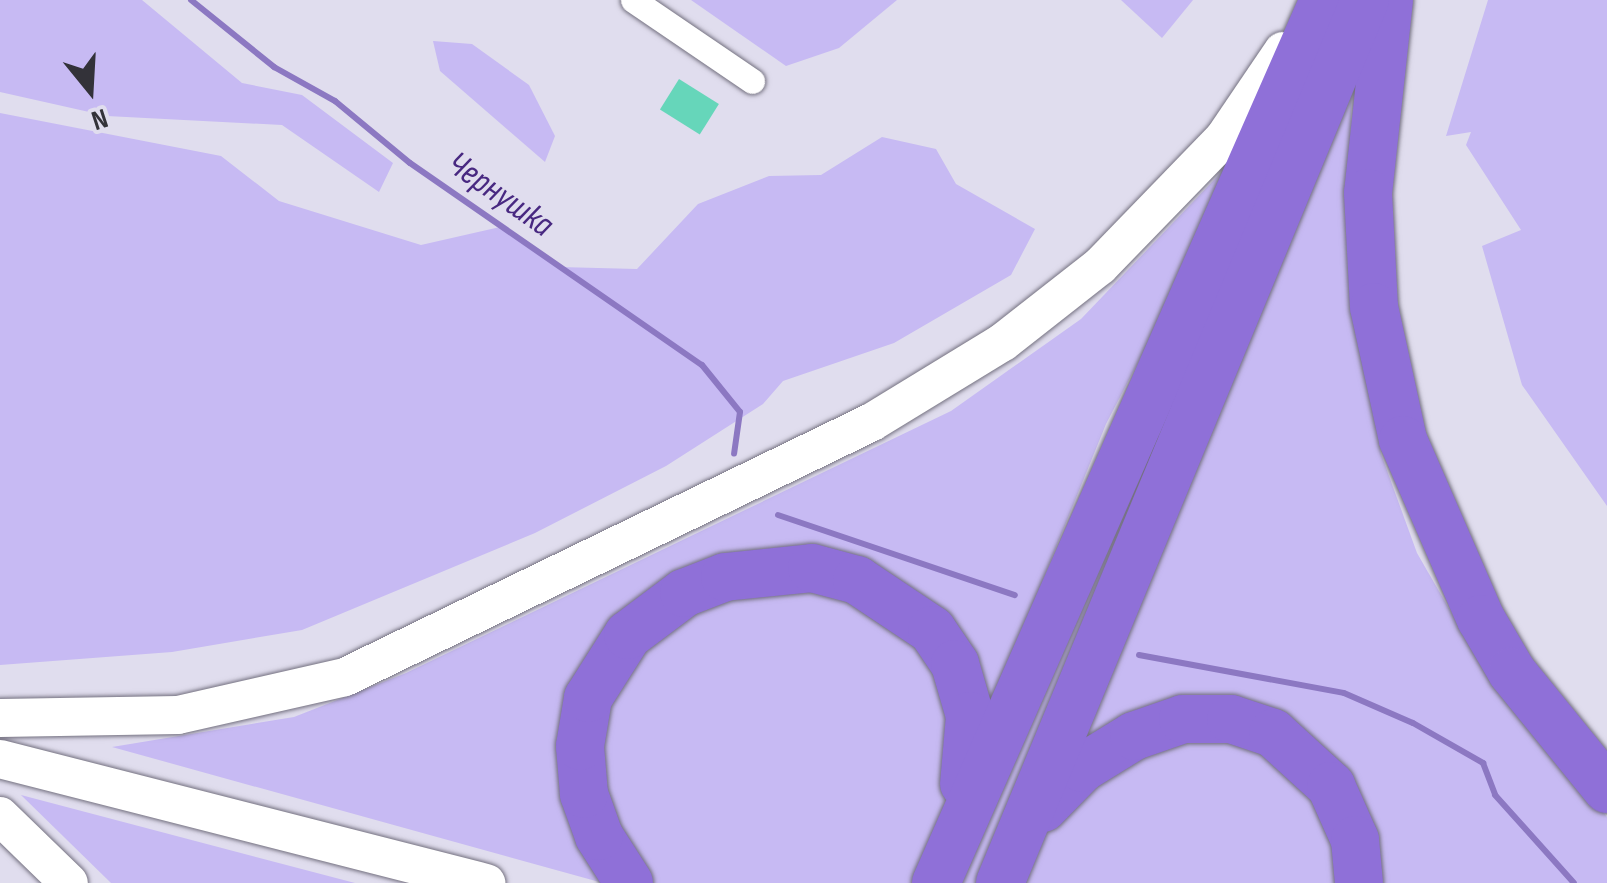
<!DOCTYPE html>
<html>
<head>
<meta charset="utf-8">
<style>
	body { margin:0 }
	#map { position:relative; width:1607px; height:883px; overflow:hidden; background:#e0ddee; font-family:"Sofia Sans Condensed",sans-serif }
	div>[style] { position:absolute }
	.green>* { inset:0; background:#c7baf3 }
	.stream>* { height:6px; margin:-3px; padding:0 3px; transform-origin:3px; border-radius:3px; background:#8c78c2 }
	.building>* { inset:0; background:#66d6ba; transform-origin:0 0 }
	.roads { filter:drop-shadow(0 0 2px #73707f) drop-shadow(0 0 2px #73707f) }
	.street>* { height:25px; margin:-12.5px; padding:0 12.5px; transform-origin:12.5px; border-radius:12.5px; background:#fff }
	.secondary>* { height:38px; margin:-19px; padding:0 19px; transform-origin:19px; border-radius:19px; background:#fff }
	.highway>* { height:48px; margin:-24px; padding:0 24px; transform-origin:24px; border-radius:24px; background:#8f70d8 }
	span { translate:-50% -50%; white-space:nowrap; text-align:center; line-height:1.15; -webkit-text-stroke:8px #e0ddee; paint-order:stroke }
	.water-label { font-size:35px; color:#482881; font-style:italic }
	.north { position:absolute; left:40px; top:40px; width:100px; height:100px; -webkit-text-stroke:8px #e0ddee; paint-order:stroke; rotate:162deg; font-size:28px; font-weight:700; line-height:40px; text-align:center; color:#333239 }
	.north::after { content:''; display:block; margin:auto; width:35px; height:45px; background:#333239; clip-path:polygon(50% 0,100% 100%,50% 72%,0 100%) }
</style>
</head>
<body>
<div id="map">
	<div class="green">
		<i style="clip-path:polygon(0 0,142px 0,242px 83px,302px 95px,393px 163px,379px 192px,282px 125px,107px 116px,0 92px)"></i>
		<i style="clip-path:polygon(691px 0,897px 0,839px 48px,786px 66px)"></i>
		<i style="clip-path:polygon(1121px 0,1193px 0,1162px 38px)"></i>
		<i style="clip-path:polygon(1488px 0,1607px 0,1607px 506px,1522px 385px,1482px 246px,1521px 230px,1466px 145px,1471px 132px,1446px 136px)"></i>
		<i style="clip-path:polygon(433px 41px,472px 44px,529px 85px,555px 136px,545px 162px,440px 71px)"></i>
		<i style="clip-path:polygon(1352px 80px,1347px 262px,1381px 454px,1417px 553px,1466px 638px,1607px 817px,1607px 883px,1376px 883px,1269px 715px,1060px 774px)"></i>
		<i style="clip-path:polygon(0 113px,221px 156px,279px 201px,421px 245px,500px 227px,559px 267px,637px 269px,698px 204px,769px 176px,821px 175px,882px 137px,936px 149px,956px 184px,1035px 229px,1011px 275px,894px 343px,783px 381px,763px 404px,666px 466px,535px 533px,302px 630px,172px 652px,0 665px)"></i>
		<i style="clip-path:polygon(1256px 136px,1106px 424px,982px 730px,967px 664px,766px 555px,587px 672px,603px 883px,112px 747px,294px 717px,406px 673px,951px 411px,1081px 319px)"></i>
		<i style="clip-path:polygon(1209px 321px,985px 883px,948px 883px)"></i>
		<i style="clip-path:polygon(744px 585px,861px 594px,943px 673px,954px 784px,918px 883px,648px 883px,614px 843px,594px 735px,634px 648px)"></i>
		<i style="clip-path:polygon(1216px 728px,1303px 773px,1348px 883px,1014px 883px,1040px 833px,1105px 765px)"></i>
		<i style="clip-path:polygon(21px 795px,355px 883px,111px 883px)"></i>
	</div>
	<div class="stream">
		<i style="left:191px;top:0;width:107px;rotate:38.9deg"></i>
		<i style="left:274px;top:67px;width:70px;rotate:29.1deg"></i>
		<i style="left:335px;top:101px;width:97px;rotate:39.6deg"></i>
		<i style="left:410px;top:163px;width:355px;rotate:34.7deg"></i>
		<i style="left:702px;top:365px;width:60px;rotate:51deg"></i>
		<i style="left:740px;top:412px;width:42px;rotate:98.1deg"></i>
		<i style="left:778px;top:515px;width:250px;rotate:18.7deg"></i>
		<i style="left:1139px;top:655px;width:208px;rotate:10.5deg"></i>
		<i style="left:1344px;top:693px;width:75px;rotate:23.5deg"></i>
		<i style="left:1413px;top:723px;width:81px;rotate:29.7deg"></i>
		<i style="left:1483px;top:763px;width:34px;rotate:69deg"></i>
		<i style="left:1495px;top:795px;width:118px;rotate:48.1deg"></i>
	</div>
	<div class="building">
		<i style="left:679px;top:79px;width:47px;height:36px;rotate:32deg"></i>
	</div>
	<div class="roads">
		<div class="street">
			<i style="left:633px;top:0;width:144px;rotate:34.2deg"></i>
		</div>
		<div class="secondary">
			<i style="left:0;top:718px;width:178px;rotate:-1deg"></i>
			<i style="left:178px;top:715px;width:171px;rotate:-12.8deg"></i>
			<i style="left:345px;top:677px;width:585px;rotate:-25.82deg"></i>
			<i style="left:872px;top:422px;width:153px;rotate:-31.4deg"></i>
			<i style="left:1003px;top:342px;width:123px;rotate:-38.1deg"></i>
			<i style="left:1100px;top:266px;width:178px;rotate:-45.9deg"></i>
			<i style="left:1224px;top:138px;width:105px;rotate:-55.9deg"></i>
			<i style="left:0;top:759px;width:502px;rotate:14.31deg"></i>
			<i style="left:0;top:816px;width:96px;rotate:44.2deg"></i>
		</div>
		<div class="highway">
			<i style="left:1389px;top:0;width:194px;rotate:96.2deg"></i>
			<i style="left:1368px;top:193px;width:114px;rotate:87deg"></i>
			<i style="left:1374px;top:307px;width:136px;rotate:77.7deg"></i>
			<i style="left:1403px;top:440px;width:195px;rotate:66.5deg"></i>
			<i style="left:1481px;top:619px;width:61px;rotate:59.7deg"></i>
			<i style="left:1512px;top:672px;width:151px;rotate:50.9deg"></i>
			<i style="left:1043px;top:808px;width:56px;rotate:-45.7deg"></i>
			<i style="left:1082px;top:768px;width:61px;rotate:-31.6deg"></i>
			<i style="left:1134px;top:736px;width:52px;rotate:-19.1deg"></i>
			<i style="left:1183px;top:719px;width:48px"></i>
			<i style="left:1231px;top:719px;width:44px;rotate:18.4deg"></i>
			<i style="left:1273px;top:733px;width:79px;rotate:42.4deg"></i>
			<i style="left:1331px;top:786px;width:59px;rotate:66deg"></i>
			<i style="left:1355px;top:840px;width:43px;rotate:84.7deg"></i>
			<i style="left:629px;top:883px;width:56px;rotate:-122.6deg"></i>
			<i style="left:599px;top:836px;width:45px;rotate:-109.7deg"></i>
			<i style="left:584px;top:794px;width:48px;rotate:-94.8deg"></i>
			<i style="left:580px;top:746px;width:49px;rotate:-80.5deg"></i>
			<i style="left:588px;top:698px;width:75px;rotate:-57.6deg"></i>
			<i style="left:628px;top:635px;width:70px;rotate:-36.9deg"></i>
			<i style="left:684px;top:593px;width:44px;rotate:-21.3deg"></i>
			<i style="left:725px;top:577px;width:87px;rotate:-5.9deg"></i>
			<i style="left:812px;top:568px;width:47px;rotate:14.9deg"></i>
			<i style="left:857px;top:580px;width:90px;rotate:33.7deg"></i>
			<i style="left:932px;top:630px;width:41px;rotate:55.9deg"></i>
			<i style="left:955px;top:664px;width:54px;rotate:73.9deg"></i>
			<i style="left:970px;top:716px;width:68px;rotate:95deg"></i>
			<i style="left:936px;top:883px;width:964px;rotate:-66.28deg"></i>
			<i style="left:1000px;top:883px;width:955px;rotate:-67.54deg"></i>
		</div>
	</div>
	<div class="water-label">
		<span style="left:500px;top:195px;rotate:35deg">Чернушка</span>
	</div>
	<div class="north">N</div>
</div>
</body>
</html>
